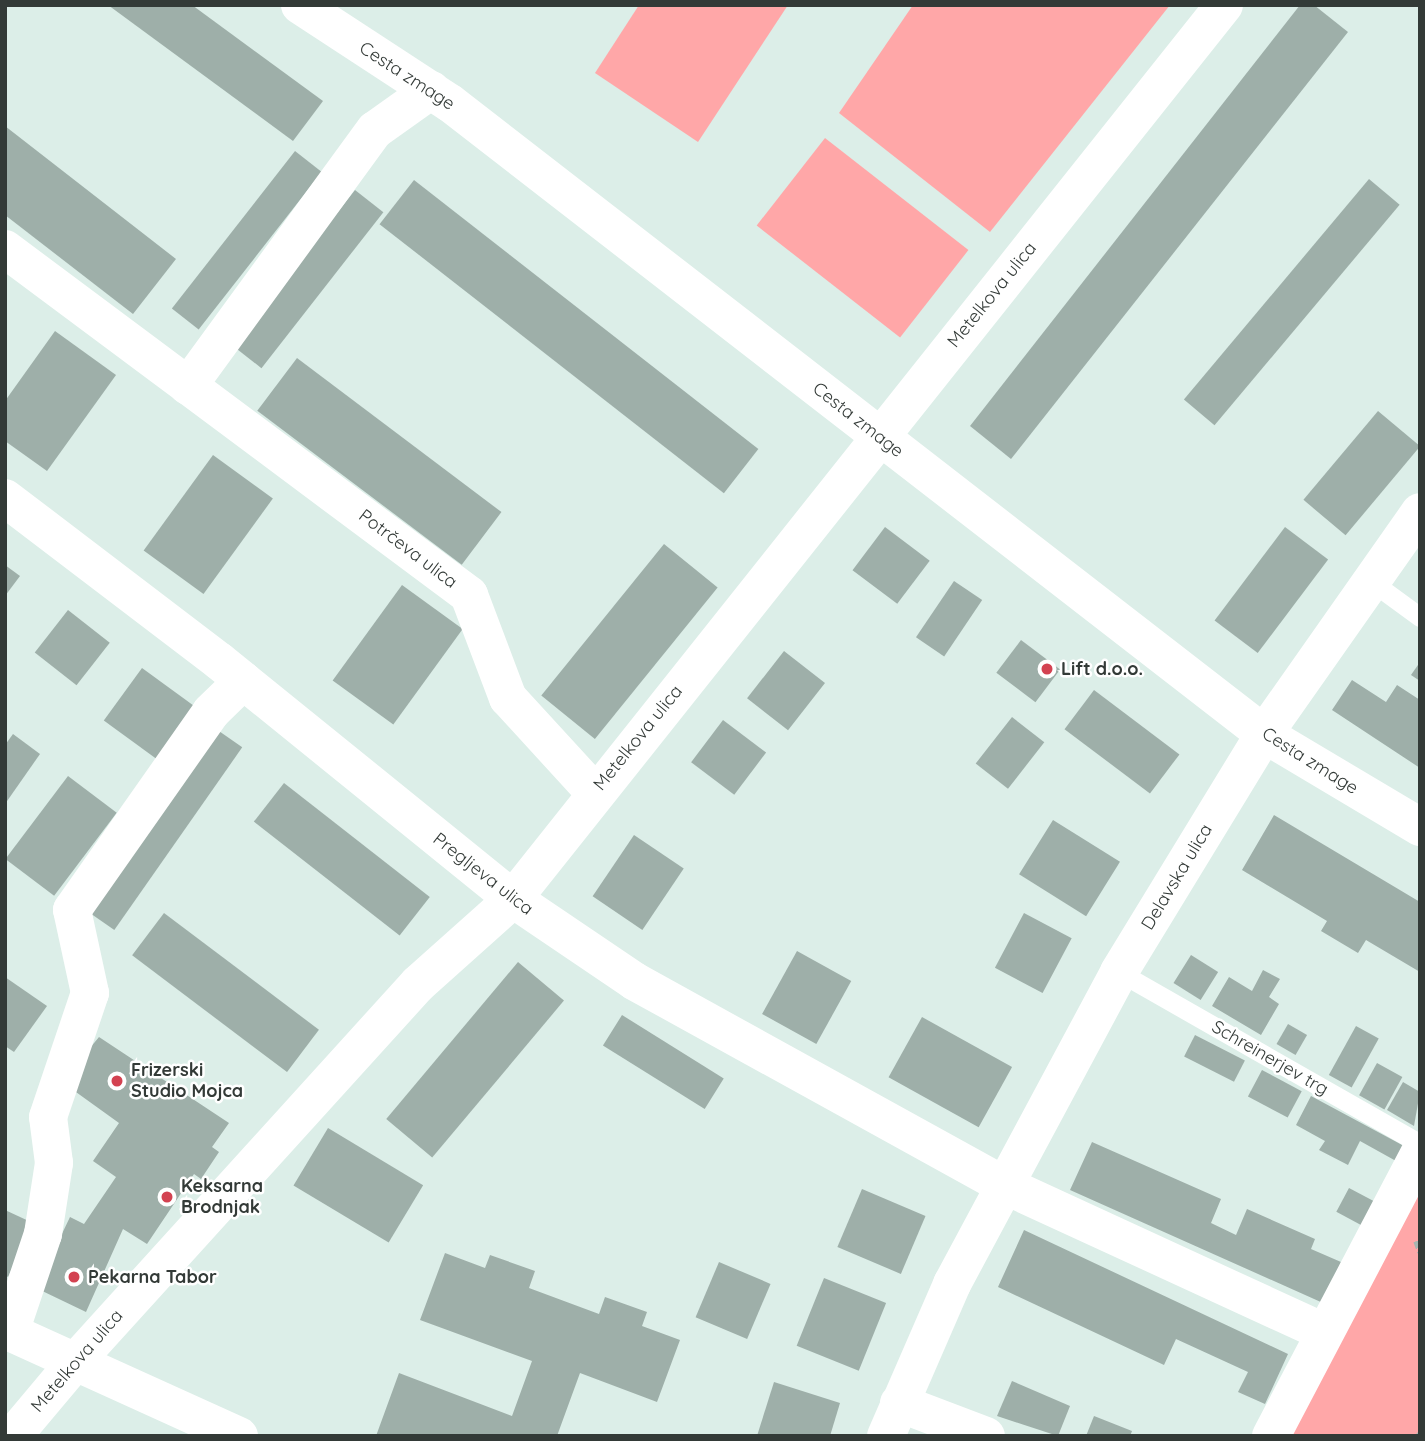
<!DOCTYPE html>
<html>
<head>
<meta charset="utf-8">
<style>
	body { margin:0 }
	#map { position:relative; width:1425px; height:1441px; overflow:hidden; background:#dceee8; font-family:Quicksand,sans-serif }
	div>[style] { position:absolute }
	.green>* { inset:0; background:#ffa7a8; transform-origin:0 0 }
	.building>* { inset:0; background:#9eafa9; transform-origin:0 0 }
	.path>* { height:4.5px; margin-top:-2.25px; transform-origin:0; background:repeating-linear-gradient(90deg,#a7b6b1 0 7px,transparent 0 10.5px) }
	.lane>* { height:19px; margin:-9.5px; padding:0 9.5px; transform-origin:9.5px; border-radius:9.5px; background:#fff }
	.street>* { height:38px; margin:-19px; padding:0 19px; transform-origin:19px; border-radius:19px; background:#fff }
	.secondary>* { height:38px; margin:-19px; padding:0 19px; transform-origin:19px; border-radius:19px; background:#fff }
	.dots>* { width:19px; height:19px; translate:-50% -50%; box-sizing:border-box; border:4px solid #fff; border-radius:50% }
	span { translate:-50% -50%; white-space:nowrap; text-align:center; line-height:1.15; -webkit-text-stroke:5px #fff; paint-order:stroke }
	.street-label { font-size:18px; color:#333a37 }
	.poi-label { font-size:18px; color:#333a37; font-weight:700 }
	.left { translate:0 -50%; text-align:left }
	.frame { position:absolute; inset:0; border:7px solid #333a37; pointer-events:none }
</style>
</head>
<body>
<div id="map">
	<div class="green">
		<i style="clip-path:polygon(639px 5px,788px 5px,698px 142px,595px 73px)"></i>
		<i style="clip-path:polygon(913px 5px,1170px 5px,990px 232px,839px 113px)"></i>
		<i style="left:825px;top:138px;width:182px;height:111px;rotate:38deg"></i>
		<i style="clip-path:polygon(1420px 1187px,1420px 1436px,1291px 1436px)"></i>
	</div>
	<div class="building">
		<i style="clip-path:polygon(108px 5px,192px 5px,323px 101px,293px 141px)"></i>
		<i style="clip-path:polygon(1300px 5px,1314px 5px,1348px 32px,1011px 459px,970px 426px)"></i>
		<i style="clip-path:polygon(5px 126px,176px 259px,133px 314px,5px 215px)"></i>
		<i style="left:295px;top:151px;width:34px;height:200px;rotate:38deg"></i>
		<i style="left:1369px;top:179px;width:40px;height:288px;rotate:40deg"></i>
		<i style="left:414px;top:180px;width:437px;height:56px;rotate:38deg"></i>
		<i style="left:355px;top:190px;width:36px;height:198px;rotate:38deg"></i>
		<i style="clip-path:polygon(55px 331px,116px 375px,47px 471px,5px 441px,5px 401px)"></i>
		<i style="left:297px;top:358px;width:256px;height:66px;rotate:37deg"></i>
		<i style="left:1378px;top:411px;width:55px;height:116px;rotate:40deg"></i>
		<i style="left:213px;top:455px;width:74px;height:118px;rotate:36deg"></i>
		<i style="left:885px;top:527px;width:56px;height:54px;rotate:37deg"></i>
		<i style="left:1285px;top:527px;width:54px;height:117px;rotate:37deg"></i>
		<i style="left:664px;top:544px;width:69px;height:195px;rotate:39deg"></i>
		<i style="clip-path:polygon(5px 565px,20px 576px,5px 596px)"></i>
		<i style="left:954px;top:581px;width:34px;height:68px;rotate:34deg"></i>
		<i style="left:402px;top:585px;width:75px;height:118px;rotate:36deg"></i>
		<i style="left:68px;top:610px;width:53px;height:54px;rotate:38deg"></i>
		<i style="left:1021px;top:640px;width:49px;height:41px;rotate:37deg"></i>
		<i style="left:784px;top:651px;width:52px;height:60px;rotate:38deg"></i>
		<i style="clip-path:polygon(1420px 662px,1420px 681px,1411px 675px)"></i>
		<i style="left:142px;top:668px;width:67px;height:65px;rotate:36deg"></i>
		<i style="clip-path:polygon(1352px 680px,1386px 702px,1397px 685px,1420px 700px,1420px 768px,1332px 710px)"></i>
		<i style="left:1094px;top:690px;width:107px;height:49px;rotate:37deg"></i>
		<i style="left:1012px;top:717px;width:41px;height:59px;rotate:38deg"></i>
		<i style="left:723px;top:720px;width:54px;height:53px;rotate:37deg"></i>
		<i style="left:216px;top:729px;width:32px;height:223px;rotate:35deg"></i>
		<i style="clip-path:polygon(13px 734px,40px 754px,5px 804px,5px 745px)"></i>
		<i style="left:68px;top:776px;width:61px;height:104px;rotate:37deg"></i>
		<i style="left:284px;top:783px;width:185px;height:49px;rotate:38deg"></i>
		<i style="clip-path:polygon(1274px 815px,1420px 902px,1420px 972px,1366px 940px,1358px 953px,1321px 931px,1327px 921px,1242px 870px)"></i>
		<i style="left:1053px;top:820px;width:79px;height:64px;rotate:32deg"></i>
		<i style="left:634px;top:835px;width:60px;height:74px;rotate:34deg"></i>
		<i style="left:164px;top:913px;width:194px;height:53px;rotate:37deg"></i>
		<i style="left:1024px;top:913px;width:54px;height:62px;rotate:28deg"></i>
		<i style="left:797px;top:951px;width:62px;height:72px;rotate:29deg"></i>
		<i style="left:1191px;top:955px;width:32px;height:33px;rotate:32deg"></i>
		<i style="left:518px;top:962px;width:60px;height:205px;rotate:40deg"></i>
		<i style="clip-path:polygon(1263px 970px,1280px 979px,1269px 997px,1279px 1004px,1261px 1035px,1212px 1006px,1229px 977px,1252px 991px)"></i>
		<i style="clip-path:polygon(5px 977px,47px 1006px,14px 1052px,5px 1046px)"></i>
		<i style="left:622px;top:1015px;width:120px;height:36px;rotate:32deg"></i>
		<i style="left:922px;top:1017px;width:103px;height:69px;rotate:29deg"></i>
		<i style="left:1288px;top:1024px;width:22px;height:23px;rotate:30deg"></i>
		<i style="left:1356px;top:1026px;width:26px;height:56px;rotate:29deg"></i>
		<i style="left:1195px;top:1035px;width:56px;height:24px;rotate:27deg"></i>
		<i style="clip-path:polygon(99px 1037px,229px 1123px,212px 1147px,219px 1152px,201px 1179px,194px 1174px,147px 1244px,123px 1229px,86px 1312px,36px 1288px,70px 1217px,84px 1224px,116px 1177px,93px 1161px,119px 1123px,62px 1082px)"></i>
		<i style="left:1377px;top:1063px;width:29px;height:37px;rotate:29deg"></i>
		<i style="left:1262px;top:1070px;width:45px;height:30px;rotate:28deg"></i>
		<i style="clip-path:polygon(1403px 1082px,1420px 1092px,1414px 1126px,1387px 1110px)"></i>
		<i style="clip-path:polygon(1311px 1096px,1404px 1146px,1396px 1161px,1360px 1141px,1348px 1165px,1319px 1150px,1325px 1141px,1296px 1125px)"></i>
		<i style="left:328px;top:1128px;width:111px;height:67px;rotate:31deg"></i>
		<i style="clip-path:polygon(1092px 1142px,1221px 1199px,1211px 1223px,1236px 1235px,1247px 1209px,1315px 1239px,1311px 1249px,1341px 1262px,1323px 1303px,1070px 1190px)"></i>
		<i style="left:1349px;top:1188px;width:30px;height:27px;rotate:28deg"></i>
		<i style="left:862px;top:1189px;width:69px;height:63px;rotate:23deg"></i>
		<i style="clip-path:polygon(5px 1210px,33px 1223px,8px 1277px,5px 1275px)"></i>
		<i style="clip-path:polygon(1024px 1230px,1288px 1354px,1265px 1404px,1238px 1392px,1248px 1372px,1176px 1339px,1164px 1365px,998px 1287px)"></i>
		<i style="clip-path:polygon(445px 1253px,485px 1268px,490px 1255px,535px 1271px,529px 1288px,599px 1314px,605px 1297px,647px 1312px,642px 1326px,680px 1340px,657px 1402px,580px 1373px,557px 1436px,376px 1436px,399px 1373px,512px 1416px,532px 1361px,420px 1320px)"></i>
		<i style="left:719px;top:1262px;width:56px;height:60px;rotate:23deg"></i>
		<i style="left:824px;top:1278px;width:67px;height:73px;rotate:22deg"></i>
		<i style="clip-path:polygon(1012px 1381px,1070px 1406px,1058px 1436px,997px 1416px)"></i>
		<i style="clip-path:polygon(774px 1382px,840px 1403px,830px 1436px,757px 1436px)"></i>
		<i style="clip-path:polygon(1094px 1416px,1132px 1431px,1130px 1436px,1086px 1436px)"></i>
	</div>
	<div class="path">
		<i style="left:1416px;top:1241px;width:12px;rotate:70deg"></i>
		<i style="left:1417px;top:1436px;width:4px;rotate:-45deg"></i>
	</div>
	<div class="lane">
		<i style="left:1368px;top:579px;width:64px;rotate:36.2deg"></i>
		<i style="left:1119px;top:972px;width:347px;rotate:29.7deg"></i>
	</div>
	<div class="street">
		<i style="left:300px;top:5px;width:179px;rotate:33.2deg"></i>
		<i style="left:450px;top:103px;width:1030px;rotate:37.78deg"></i>
		<i style="left:1264px;top:734px;width:182px;rotate:30.8deg"></i>
		<i style="left:5px;top:249px;width:579px;rotate:36.71deg"></i>
		<i style="left:469px;top:595px;width:110px;rotate:69.3deg"></i>
		<i style="left:508px;top:698px;width:127px;rotate:47.5deg"></i>
		<i style="left:188px;top:386px;width:317px;rotate:-53.9deg"></i>
		<i style="left:375px;top:130px;width:69px;rotate:-35.5deg"></i>
		<i style="left:5px;top:498px;width:269px;rotate:37.3deg"></i>
		<i style="left:219px;top:661px;width:378px;rotate:39deg"></i>
		<i style="left:513px;top:899px;width:146px;rotate:34.1deg"></i>
		<i style="left:634px;top:981px;width:423px;rotate:28.9deg"></i>
		<i style="left:1004px;top:1185px;width:349px;rotate:24.7deg"></i>
		<i style="left:10px;top:1332px;width:103px;rotate:-71.4deg"></i>
		<i style="left:43px;top:1234px;width:72px;rotate:-81.2deg"></i>
		<i style="left:54px;top:1163px;width:46px;rotate:-97.4deg"></i>
		<i style="left:48px;top:1117px;width:131px;rotate:-71.3deg"></i>
		<i style="left:90px;top:993px;width:85px;rotate:-102.2deg"></i>
		<i style="left:72px;top:910px;width:242px;rotate:-54.9deg"></i>
		<i style="left:211px;top:712px;width:45px;rotate:-44.1deg"></i>
		<i style="left:899px;top:1403px;width:93px;rotate:20.8deg"></i>
		<i style="left:13px;top:1436px;width:98px;rotate:-50deg"></i>
		<i style="left:886px;top:1436px;width:166px;rotate:-66.5deg"></i>
		<i style="left:952px;top:1284px;width:354px;rotate:-61.8deg"></i>
		<i style="left:1119px;top:972px;width:279px;rotate:-58.6deg"></i>
		<i style="left:1264px;top:734px;width:271px;rotate:-54.9deg"></i>
		<i style="left:1271px;top:1436px;width:321px;rotate:-62.3deg"></i>
	</div>
	<div class="secondary">
		<i style="left:5px;top:1330px;width:257px;rotate:24.4deg"></i>
		<i style="left:76px;top:1361px;width:509px;rotate:-47.79deg"></i>
		<i style="left:418px;top:984px;width:127px;rotate:-41.8deg"></i>
		<i style="left:513px;top:899px;width:1142px;rotate:-51.5deg"></i>
	</div>
	<div class="dots">
		<i style="left:1047px;top:669px;background:#d34251"></i>
		<i style="left:117px;top:1081px;background:#d34251"></i>
		<i style="left:167px;top:1197px;background:#d34251"></i>
		<i style="left:74px;top:1277px;background:#d34251"></i>
	</div>
	<div class="street-label">
		<span style="left:407px;top:76px;rotate:33deg">Cesta zmage</span>
		<span style="left:992px;top:295px;rotate:-51deg">Metelkova ulica</span>
		<span style="left:858px;top:420px;rotate:38deg">Cesta zmage</span>
		<span style="left:408px;top:549px;rotate:37deg">Potrčeva ulica</span>
		<span style="left:638px;top:738px;rotate:-51deg">Metelkova ulica</span>
		<span style="left:1310px;top:761px;rotate:32deg">Cesta zmage</span>
		<span style="left:483px;top:874px;rotate:38deg">Pregljeva ulica</span>
		<span style="left:1177px;top:877px;rotate:-59deg">Delavska ulica</span>
		<span style="left:1270px;top:1058px;rotate:30deg">Schreinerjev trg</span>
		<span style="left:77px;top:1361px;rotate:-49deg">Metelkova ulica</span>
	</div>
	<div class="poi-label">
		<span class="left" style="left:1061px;top:669px">Lift d.o.o.</span>
		<span class="left" style="left:131px;top:1081px">Frizerski<br>Studio Mojca</span>
		<span class="left" style="left:181px;top:1197px">Keksarna<br>Brodnjak</span>
		<span class="left" style="left:88px;top:1277px">Pekarna Tabor</span>
	</div>
	<div class="frame"></div>
</div>
</body>
</html>
